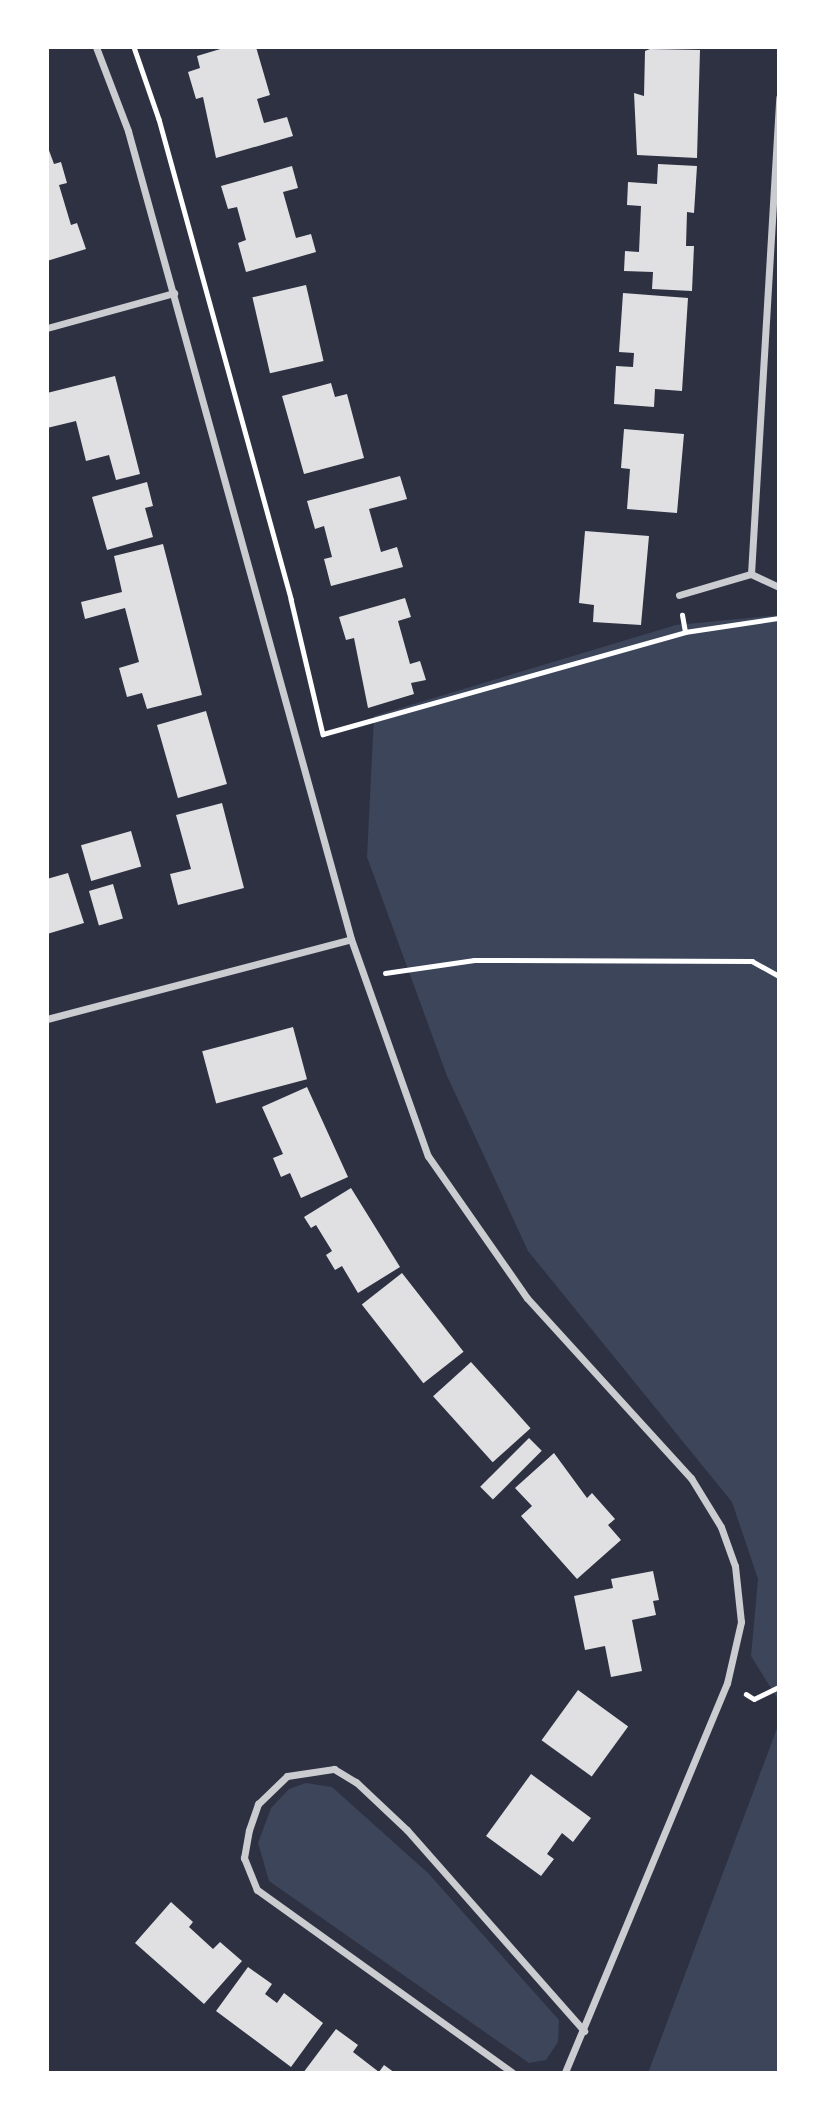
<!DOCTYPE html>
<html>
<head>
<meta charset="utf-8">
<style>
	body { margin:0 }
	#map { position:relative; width:826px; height:2120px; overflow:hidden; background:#2d3142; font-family:Jost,sans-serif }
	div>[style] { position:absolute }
	.green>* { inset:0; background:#3c4559 }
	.building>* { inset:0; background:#e0e0e3; transform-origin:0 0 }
	.path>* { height:4.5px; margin:-2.25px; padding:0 2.25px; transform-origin:2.25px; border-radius:2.25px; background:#fff }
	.minor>* { height:7px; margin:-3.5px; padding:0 3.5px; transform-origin:3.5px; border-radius:3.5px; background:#caccd0 }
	span { translate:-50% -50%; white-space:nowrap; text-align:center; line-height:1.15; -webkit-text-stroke:7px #fff; paint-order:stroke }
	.frame { position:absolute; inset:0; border:49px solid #fff; pointer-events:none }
</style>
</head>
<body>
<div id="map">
	<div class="green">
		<i style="clip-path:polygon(779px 615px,779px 1701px,751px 1656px,758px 1579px,732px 1502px,528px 1251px,447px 1076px,367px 857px,374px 716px,676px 625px)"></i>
		<i style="clip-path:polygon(779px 1723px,779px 2073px,648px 2073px)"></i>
		<i style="clip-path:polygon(306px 1783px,332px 1787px,428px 1873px,559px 2020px,558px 2042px,546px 2060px,529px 2063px,269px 1881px,258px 1843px,271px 1808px,289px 1789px)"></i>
	</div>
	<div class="building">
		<i style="clip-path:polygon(227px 47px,256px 47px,270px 95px,257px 99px,264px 123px,287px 117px,293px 136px,216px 158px,203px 97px,196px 99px,188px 72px,200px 68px,197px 56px)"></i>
		<i style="clip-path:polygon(650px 49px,700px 50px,697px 158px,637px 155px,634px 93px,644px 96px,645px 51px)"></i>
		<i style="clip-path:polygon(47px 145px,54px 164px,61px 162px,67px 183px,59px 185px,71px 225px,77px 223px,86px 249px,47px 261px)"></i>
		<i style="clip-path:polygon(658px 164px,697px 166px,694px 213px,687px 212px,686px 246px,694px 246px,692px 291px,652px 289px,653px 272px,624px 271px,625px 251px,639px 252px,641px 206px,627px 205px,628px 182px,657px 184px)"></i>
		<i style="clip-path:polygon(292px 166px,298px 188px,283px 192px,296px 238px,311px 234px,316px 252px,246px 272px,238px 243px,246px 240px,237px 207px,228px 209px,221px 186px)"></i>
		<i style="left:306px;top:285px;width:78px;height:55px;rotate:77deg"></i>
		<i style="clip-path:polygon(623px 293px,688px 298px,682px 391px,655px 389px,654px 407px,614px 404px,616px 366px,633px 367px,634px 353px,619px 352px)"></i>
		<i style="clip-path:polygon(115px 376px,140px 474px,116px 480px,109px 455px,86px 461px,76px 421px,47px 428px,47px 393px)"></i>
		<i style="clip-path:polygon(331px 383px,335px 397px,347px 394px,364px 458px,304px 474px,282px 396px)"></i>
		<i style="clip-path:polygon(624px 429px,684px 434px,677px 513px,627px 509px,630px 469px,621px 468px)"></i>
		<i style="clip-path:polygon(400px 476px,407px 499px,369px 509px,381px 552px,397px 547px,403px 567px,331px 586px,324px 559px,332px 557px,324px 526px,315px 529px,307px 501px)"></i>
		<i style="clip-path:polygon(147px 482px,153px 506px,145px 508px,153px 537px,107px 550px,92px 497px)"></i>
		<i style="clip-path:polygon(585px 531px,649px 536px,641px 625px,593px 622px,594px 605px,579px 603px)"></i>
		<i style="clip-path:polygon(163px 544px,202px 695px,147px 709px,142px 693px,127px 697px,119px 668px,139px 662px,125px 608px,85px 619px,81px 602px,122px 592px,114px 556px)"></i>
		<i style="clip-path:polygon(405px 598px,411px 617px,398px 621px,410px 664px,420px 661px,426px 680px,411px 683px,414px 694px,368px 708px,354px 638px,346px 640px,339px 617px)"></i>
		<i style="left:206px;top:711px;width:76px;height:51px;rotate:74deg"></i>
		<i style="clip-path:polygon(222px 803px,244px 888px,178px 905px,170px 874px,191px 869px,176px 815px)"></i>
		<i style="left:131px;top:831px;width:37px;height:52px;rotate:74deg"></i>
		<i style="clip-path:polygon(68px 873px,84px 923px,47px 934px,47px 879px)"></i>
		<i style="left:113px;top:884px;width:36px;height:25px;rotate:74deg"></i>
		<i style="left:293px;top:1027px;width:54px;height:94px;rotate:75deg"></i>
		<i style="clip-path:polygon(307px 1087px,348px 1177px,301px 1198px,290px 1173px,281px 1177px,273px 1158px,283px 1154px,262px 1107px)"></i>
		<i style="clip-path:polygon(351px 1188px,400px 1267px,358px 1293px,342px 1266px,335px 1270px,326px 1255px,332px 1251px,316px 1225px,311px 1228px,304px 1217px)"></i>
		<i style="left:402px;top:1273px;width:100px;height:51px;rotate:52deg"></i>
		<i style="left:471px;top:1362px;width:89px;height:51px;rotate:48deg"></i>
		<i style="left:529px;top:1438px;width:18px;height:69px;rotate:45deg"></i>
		<i style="clip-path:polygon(554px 1453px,587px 1498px,592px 1493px,615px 1519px,608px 1525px,621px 1540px,577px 1579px,521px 1516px,532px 1506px,515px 1488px)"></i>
		<i style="clip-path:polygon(653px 1571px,659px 1600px,653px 1601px,656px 1615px,632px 1620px,642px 1671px,611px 1677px,605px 1646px,585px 1650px,574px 1596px,613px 1588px,611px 1579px)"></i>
		<i style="left:578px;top:1690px;width:62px;height:62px;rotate:36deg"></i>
		<i style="clip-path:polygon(531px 1774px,591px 1818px,573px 1842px,562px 1833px,547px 1854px,554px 1859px,541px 1876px,486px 1836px)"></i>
		<i style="clip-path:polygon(171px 1902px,193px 1922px,189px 1927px,213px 1949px,220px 1942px,242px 1961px,204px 2004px,135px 1943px)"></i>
		<i style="clip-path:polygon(248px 1967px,272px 1984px,265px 1994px,277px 2003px,284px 1993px,323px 2023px,291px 2067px,216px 2011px)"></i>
		<i style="clip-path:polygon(336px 2029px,358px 2045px,353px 2052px,379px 2072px,384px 2065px,395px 2073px,303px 2073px)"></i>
	</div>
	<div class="path">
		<i style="left:134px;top:47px;width:76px;rotate:70.9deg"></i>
		<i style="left:159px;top:119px;width:498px;rotate:74.6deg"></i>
		<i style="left:291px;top:599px;width:139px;rotate:76.7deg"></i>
		<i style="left:685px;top:632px;width:95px;rotate:-8.5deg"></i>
		<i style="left:323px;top:734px;width:376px;rotate:-15.7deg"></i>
		<i style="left:685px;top:632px;width:17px;rotate:-100deg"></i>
		<i style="left:385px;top:973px;width:90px;rotate:-8.3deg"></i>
		<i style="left:474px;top:960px;width:278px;rotate:0.2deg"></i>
		<i style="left:752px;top:961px;width:31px;rotate:29deg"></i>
		<i style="left:746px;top:1694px;width:9px;rotate:32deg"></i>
		<i style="left:754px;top:1699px;width:28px;rotate:-26deg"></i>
	</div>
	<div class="minor">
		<i style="left:96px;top:47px;width:90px;rotate:69.1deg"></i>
		<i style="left:128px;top:131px;width:838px;rotate:74.57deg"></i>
		<i style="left:351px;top:939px;width:230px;rotate:70.5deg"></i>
		<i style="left:428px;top:1156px;width:173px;rotate:55.1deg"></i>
		<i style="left:527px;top:1298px;width:244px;rotate:47.7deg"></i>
		<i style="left:691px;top:1478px;width:57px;rotate:58.5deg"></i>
		<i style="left:721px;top:1527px;width:41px;rotate:70.3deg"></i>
		<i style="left:735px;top:1566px;width:56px;rotate:83.9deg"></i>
		<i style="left:741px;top:1622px;width:63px;rotate:102.9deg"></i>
		<i style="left:727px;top:1683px;width:422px;rotate:112.6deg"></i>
		<i style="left:47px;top:328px;width:132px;rotate:-15.4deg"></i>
		<i style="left:751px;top:574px;width:477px;rotate:-86.6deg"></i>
		<i style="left:679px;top:595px;width:75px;rotate:-16.3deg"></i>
		<i style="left:751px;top:574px;width:31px;rotate:25deg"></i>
		<i style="left:47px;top:1019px;width:314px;rotate:-14.7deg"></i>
		<i style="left:513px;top:2073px;width:315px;rotate:-144.4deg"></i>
		<i style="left:257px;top:1890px;width:35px;rotate:-112deg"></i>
		<i style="left:244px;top:1858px;width:28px;rotate:-80deg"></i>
		<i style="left:249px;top:1830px;width:28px;rotate:-71deg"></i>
		<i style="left:258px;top:1804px;width:40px;rotate:-44deg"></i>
		<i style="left:287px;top:1776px;width:48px;rotate:-8.5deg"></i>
		<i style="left:334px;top:1769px;width:26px;rotate:31deg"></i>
		<i style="left:356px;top:1782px;width:70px;rotate:43.3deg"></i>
		<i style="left:407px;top:1830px;width:268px;rotate:48.6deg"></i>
	</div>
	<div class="frame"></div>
</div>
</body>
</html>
